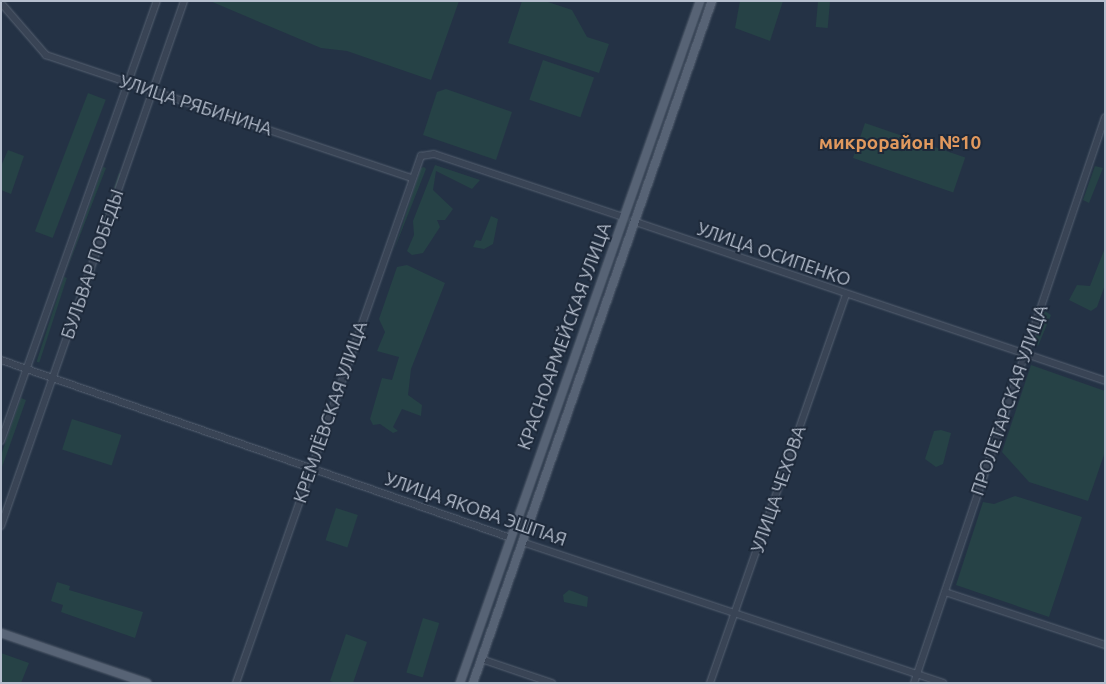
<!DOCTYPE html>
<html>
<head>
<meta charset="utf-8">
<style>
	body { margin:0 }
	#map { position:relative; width:1106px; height:684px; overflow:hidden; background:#243245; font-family:Ubuntu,sans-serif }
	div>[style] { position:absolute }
	.green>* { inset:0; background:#264246; transform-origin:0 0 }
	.roads { filter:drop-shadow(0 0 1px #576272) drop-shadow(0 0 1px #576272) }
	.minor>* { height:6px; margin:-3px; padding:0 3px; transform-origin:3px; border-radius:3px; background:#394455 }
	.major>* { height:8px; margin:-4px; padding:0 4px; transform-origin:4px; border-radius:4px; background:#576375 }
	span { translate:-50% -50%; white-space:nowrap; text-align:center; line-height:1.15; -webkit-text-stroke:4px #1d293a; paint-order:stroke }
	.street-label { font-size:18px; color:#b6bfce }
	.neighbourhood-label { font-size:19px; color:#e1995e; font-weight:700 }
	.frame { position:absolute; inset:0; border:2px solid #b6bfce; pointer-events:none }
</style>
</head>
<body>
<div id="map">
	<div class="green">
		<i style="clip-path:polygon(210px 1px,459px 1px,431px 80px,347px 51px,321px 48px)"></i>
		<i style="clip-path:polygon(522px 1px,545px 1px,572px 10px,587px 37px,609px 44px,599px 73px,508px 43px)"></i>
		<i style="clip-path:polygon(740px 1px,783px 1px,770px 41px,735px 28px)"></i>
		<i style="left:818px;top:1px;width:12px;height:26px;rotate:5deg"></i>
		<i style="left:543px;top:60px;width:54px;height:42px;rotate:19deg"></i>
		<i style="clip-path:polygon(446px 89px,512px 112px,496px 160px,423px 135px,437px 92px)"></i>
		<i style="left:88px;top:93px;width:19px;height:148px;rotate:21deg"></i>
		<i style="left:865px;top:123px;width:106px;height:37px;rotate:19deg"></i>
		<i style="clip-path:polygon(8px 150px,24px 156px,11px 194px,1px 190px,1px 166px)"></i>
		<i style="clip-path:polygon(435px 165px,480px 180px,472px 189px,436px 171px,433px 190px,453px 209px,445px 220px,437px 220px,440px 227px,423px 253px,412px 255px,407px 251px,414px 235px,413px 221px)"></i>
		<i style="clip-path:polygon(1095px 166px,1103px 168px,1089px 203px,1083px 200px)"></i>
		<i style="clip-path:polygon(103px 167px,106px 168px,65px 274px)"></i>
		<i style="clip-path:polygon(424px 167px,426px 169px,394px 250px,421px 168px)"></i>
		<i style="left:119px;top:173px;width:3px;height:206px;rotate:18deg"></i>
		<i style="clip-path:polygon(491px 216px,498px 219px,493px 244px,484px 249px,473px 247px,476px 240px,481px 241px)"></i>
		<i style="clip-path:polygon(1105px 248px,1105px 285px,1097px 307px,1091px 311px,1069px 300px,1077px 285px,1090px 286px)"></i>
		<i style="clip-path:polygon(407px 265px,445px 283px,411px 369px,408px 395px,422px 405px,421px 416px,402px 409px,393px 427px,398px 431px,393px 433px,380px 424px,373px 425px,370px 419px,382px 378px,392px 380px,399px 357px,377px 351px,385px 332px,379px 319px,397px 267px)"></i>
		<i style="left:64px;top:277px;width:3px;height:89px;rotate:18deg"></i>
		<i style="clip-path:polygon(1045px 311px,1051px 315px,1038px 346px,1034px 340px)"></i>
		<i style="clip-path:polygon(1031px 365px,1105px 391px,1105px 452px,1088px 501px,1029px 482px,1002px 452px)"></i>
		<i style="clip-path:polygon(21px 398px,26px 400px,2px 467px,1px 455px)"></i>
		<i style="left:72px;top:419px;width:52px;height:32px;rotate:18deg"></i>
		<i style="clip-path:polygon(941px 430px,951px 433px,943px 464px,936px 467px,925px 459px,934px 431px)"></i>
		<i style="clip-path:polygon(1015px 496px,1082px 517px,1049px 617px,956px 585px,983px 502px,994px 504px)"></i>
		<i style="left:336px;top:508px;width:23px;height:34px;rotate:18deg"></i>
		<i style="clip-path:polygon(57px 582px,70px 586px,69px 590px,143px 612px,135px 638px,61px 612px,63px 605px,51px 601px)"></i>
		<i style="clip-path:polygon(569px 590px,588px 597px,587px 607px,564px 602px,563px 595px)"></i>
		<i style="left:423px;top:618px;width:17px;height:57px;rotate:17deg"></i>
		<i style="clip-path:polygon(346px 634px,367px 642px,353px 683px,336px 683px,330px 681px)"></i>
		<i style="clip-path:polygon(1px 653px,29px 663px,21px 683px,1px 683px)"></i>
	</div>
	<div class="roads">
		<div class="minor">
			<i style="left:1px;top:3px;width:69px;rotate:49.1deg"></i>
			<i style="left:46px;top:55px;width:385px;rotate:18.6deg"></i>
			<i style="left:633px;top:221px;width:498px;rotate:18.7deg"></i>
			<i style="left:1px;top:360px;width:537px;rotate:19.24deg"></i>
			<i style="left:1px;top:441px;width:467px;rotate:-70.5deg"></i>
			<i style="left:1px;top:526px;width:556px;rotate:-70.78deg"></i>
			<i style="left:522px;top:542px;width:444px;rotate:18.5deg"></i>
			<i style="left:945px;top:592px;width:169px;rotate:18.3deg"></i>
			<i style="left:481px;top:659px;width:75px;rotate:18.7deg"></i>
			<i style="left:236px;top:683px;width:559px;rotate:-70.66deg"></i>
			<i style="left:421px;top:156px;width:13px;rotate:-9deg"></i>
			<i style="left:434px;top:154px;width:199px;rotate:18.4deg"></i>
			<i style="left:710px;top:683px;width:412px;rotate:-70.7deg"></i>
			<i style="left:914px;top:683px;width:597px;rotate:-71.35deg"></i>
		</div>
		<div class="major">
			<i style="left:1px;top:633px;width:154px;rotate:18.9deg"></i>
			<i style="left:460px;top:683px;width:723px;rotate:-70.61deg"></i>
			<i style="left:473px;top:683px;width:723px;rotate:-70.69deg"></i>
		</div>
	</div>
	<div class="street-label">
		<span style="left:196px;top:105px;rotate:18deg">УЛИЦА РЯБИНИНА</span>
		<span style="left:774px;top:254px;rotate:19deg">УЛИЦА ОСИПЕНКО</span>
		<span style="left:92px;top:264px;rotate:-71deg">БУЛЬВАР ПОБЕДЫ</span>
		<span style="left:564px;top:336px;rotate:-70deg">КРАСНОАРМЕЙСКАЯ УЛИЦА</span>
		<span style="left:1009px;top:400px;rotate:-71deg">ПРОЛЕТАРСКАЯ УЛИЦА</span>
		<span style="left:330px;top:412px;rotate:-71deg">КРЕМЛЁВСКАЯ УЛИЦА</span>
		<span style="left:778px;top:489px;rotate:-71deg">УЛИЦА ЧЕХОВА</span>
		<span style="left:476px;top:509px;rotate:19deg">УЛИЦА ЯКОВА ЭШПАЯ</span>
	</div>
	<div class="neighbourhood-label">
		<span style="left:900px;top:143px">микрорайон №10</span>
	</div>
	<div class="frame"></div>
</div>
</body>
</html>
